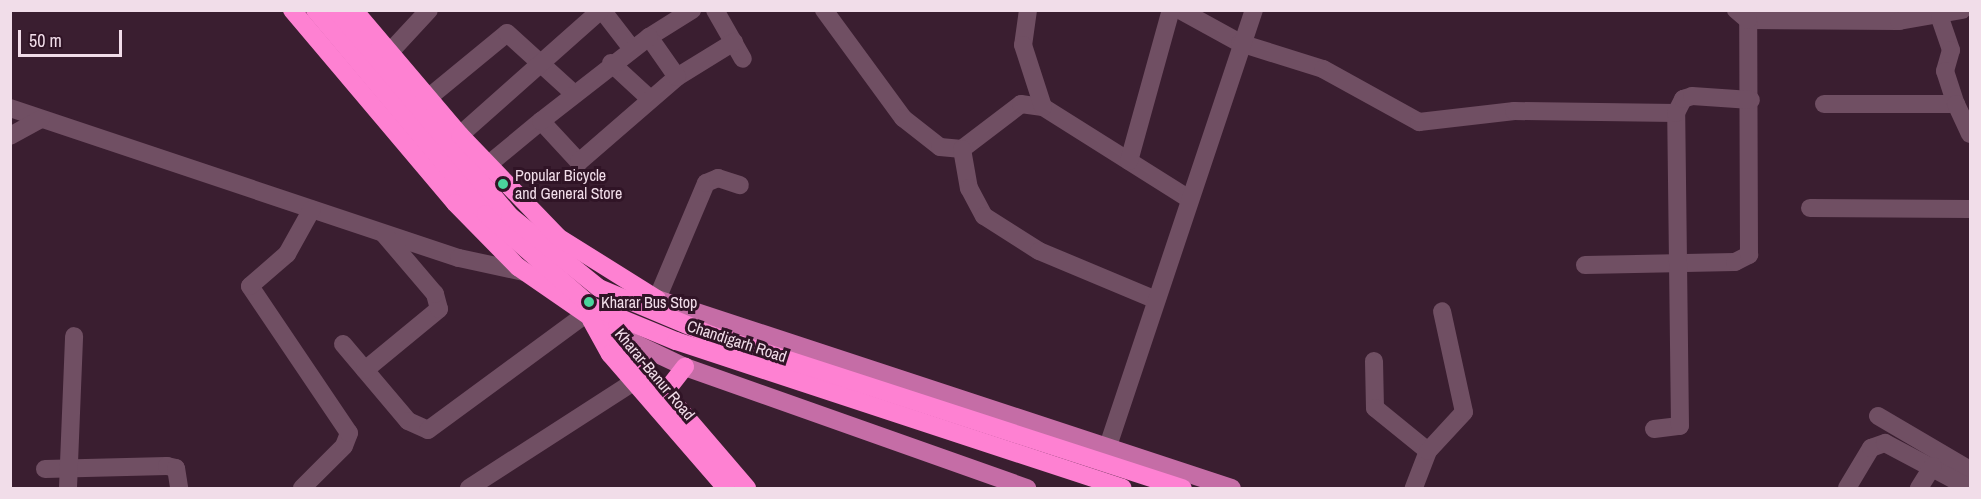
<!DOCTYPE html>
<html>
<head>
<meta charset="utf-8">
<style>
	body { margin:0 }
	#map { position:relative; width:1981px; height:499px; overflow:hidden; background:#3a1e30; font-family:"Archivo Narrow",sans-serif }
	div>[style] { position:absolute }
	.minor>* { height:18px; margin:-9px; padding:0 9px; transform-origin:9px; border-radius:9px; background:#704f63 }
	.major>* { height:18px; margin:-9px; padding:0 9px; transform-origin:9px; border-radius:9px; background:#c56da6 }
	.highway>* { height:18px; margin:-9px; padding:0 9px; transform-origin:9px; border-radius:9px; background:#fe81d2 }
	.dots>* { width:16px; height:16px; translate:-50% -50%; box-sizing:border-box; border:3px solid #301426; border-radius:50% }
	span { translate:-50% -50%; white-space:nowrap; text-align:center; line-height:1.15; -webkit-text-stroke:6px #301426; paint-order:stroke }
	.poi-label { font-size:16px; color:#f1dde9 }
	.left { translate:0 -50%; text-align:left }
	.street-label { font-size:16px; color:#f1dde9 }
	.frame { position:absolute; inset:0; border:12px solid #f1dde9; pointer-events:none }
	.scale { position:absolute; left:18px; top:30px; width:104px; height:27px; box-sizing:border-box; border:3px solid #f1dde9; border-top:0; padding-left:8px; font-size:18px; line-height:21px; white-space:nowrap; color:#f1dde9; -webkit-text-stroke:4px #301426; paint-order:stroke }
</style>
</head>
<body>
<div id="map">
	<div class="minor">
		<i style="left:602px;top:10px;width:49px;rotate:52.4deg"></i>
		<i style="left:715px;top:10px;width:56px;rotate:60.3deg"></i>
		<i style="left:824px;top:10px;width:134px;rotate:53.8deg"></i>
		<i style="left:903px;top:118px;width:47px;rotate:38.1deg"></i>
		<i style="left:940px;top:147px;width:22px;rotate:5deg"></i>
		<i style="left:962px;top:149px;width:74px;rotate:-37.3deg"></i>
		<i style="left:1021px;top:104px;width:22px;rotate:8deg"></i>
		<i style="left:1043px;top:107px;width:173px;rotate:32.2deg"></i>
		<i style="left:1028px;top:10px;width:35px;rotate:98deg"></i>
		<i style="left:1023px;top:45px;width:65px;rotate:72.1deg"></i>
		<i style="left:1180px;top:10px;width:68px;rotate:28.8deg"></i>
		<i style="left:1240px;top:43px;width:87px;rotate:17.4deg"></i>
		<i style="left:1323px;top:69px;width:110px;rotate:28.9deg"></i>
		<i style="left:1419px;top:122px;width:96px;rotate:-6.6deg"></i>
		<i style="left:1514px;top:111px;width:162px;rotate:0.7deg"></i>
		<i style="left:1747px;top:10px;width:10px;rotate:84deg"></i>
		<i style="left:1748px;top:20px;width:151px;rotate:0.4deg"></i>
		<i style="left:1899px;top:21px;width:64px;rotate:-9.9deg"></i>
		<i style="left:1940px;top:18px;width:34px;rotate:71deg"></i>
		<i style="left:1951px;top:50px;width:22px;rotate:106deg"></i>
		<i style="left:1945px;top:71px;width:35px;rotate:72deg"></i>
		<i style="left:649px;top:37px;width:51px;rotate:-32.1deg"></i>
		<i style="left:390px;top:52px;width:57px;rotate:-47.1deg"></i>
		<i style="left:611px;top:63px;width:50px;rotate:42.6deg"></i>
		<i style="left:677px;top:77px;width:67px;rotate:-31.6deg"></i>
		<i style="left:428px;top:98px;width:102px;rotate:-39.4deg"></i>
		<i style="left:507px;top:33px;width:88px;rotate:42.2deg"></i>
		<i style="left:1824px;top:104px;width:132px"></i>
		<i style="left:1956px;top:104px;width:33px;rotate:65deg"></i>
		<i style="left:10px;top:108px;width:473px;rotate:18.5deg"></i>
		<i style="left:459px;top:258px;width:76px;rotate:12.2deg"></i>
		<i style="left:460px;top:135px;width:188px;rotate:-41.6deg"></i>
		<i style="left:10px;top:136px;width:35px;rotate:-29deg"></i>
		<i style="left:962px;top:149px;width:40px;rotate:80deg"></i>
		<i style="left:969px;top:188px;width:32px;rotate:62deg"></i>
		<i style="left:984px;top:216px;width:65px;rotate:32.5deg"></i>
		<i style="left:1039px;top:251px;width:127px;rotate:22.7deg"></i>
		<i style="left:1129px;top:161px;width:157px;rotate:-74.5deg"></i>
		<i style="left:489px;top:164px;width:67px;rotate:-39.6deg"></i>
		<i style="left:541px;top:121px;width:56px;rotate:47.2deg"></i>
		<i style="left:579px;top:162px;width:130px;rotate:-40.9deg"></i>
		<i style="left:677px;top:77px;width:49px;rotate:-125deg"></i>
		<i style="left:649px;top:37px;width:137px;rotate:142.1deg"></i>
		<i style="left:1810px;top:208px;width:160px;rotate:0.4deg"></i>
		<i style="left:1585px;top:265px;width:150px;rotate:-1.1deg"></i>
		<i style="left:1735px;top:262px;width:16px;rotate:-27deg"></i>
		<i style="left:1749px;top:255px;width:235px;rotate:-90.2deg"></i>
		<i style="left:1748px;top:20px;width:16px;rotate:-140deg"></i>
		<i style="left:657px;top:299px;width:126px;rotate:-67.1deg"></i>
		<i style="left:706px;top:183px;width:13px;rotate:-23deg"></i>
		<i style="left:718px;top:178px;width:23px;rotate:18deg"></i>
		<i style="left:343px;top:344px;width:101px;rotate:49.8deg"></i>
		<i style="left:408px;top:421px;width:22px;rotate:24deg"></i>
		<i style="left:428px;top:430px;width:192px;rotate:-36.3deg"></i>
		<i style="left:1374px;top:361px;width:47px;rotate:88.8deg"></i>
		<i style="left:1375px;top:408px;width:68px;rotate:39.1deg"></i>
		<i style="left:1428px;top:451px;width:40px;rotate:111deg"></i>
		<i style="left:365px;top:370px;width:96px;rotate:-39.5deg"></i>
		<i style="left:439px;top:309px;width:16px;rotate:-105deg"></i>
		<i style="left:435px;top:294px;width:79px;rotate:-130.4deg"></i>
		<i style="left:1878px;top:416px;width:107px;rotate:30.4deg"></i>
		<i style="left:1654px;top:429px;width:26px;rotate:-7deg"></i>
		<i style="left:1680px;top:426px;width:313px;rotate:-90.7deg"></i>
		<i style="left:1676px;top:113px;width:16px;rotate:-63deg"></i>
		<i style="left:1683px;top:99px;width:9px;rotate:-18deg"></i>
		<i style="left:1692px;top:96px;width:59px;rotate:3.9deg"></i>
		<i style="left:1107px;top:449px;width:463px;rotate:-71.5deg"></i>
		<i style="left:1428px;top:451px;width:53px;rotate:-47.3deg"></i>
		<i style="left:1464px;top:412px;width:103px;rotate:-102.3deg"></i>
		<i style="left:45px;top:469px;width:122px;rotate:-1.4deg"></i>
		<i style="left:167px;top:466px;width:9px;rotate:13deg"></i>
		<i style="left:176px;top:468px;width:20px;rotate:81deg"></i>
		<i style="left:68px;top:488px;width:152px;rotate:-87.7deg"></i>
		<i style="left:302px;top:488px;width:59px;rotate:-45deg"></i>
		<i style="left:344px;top:446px;width:14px;rotate:-69deg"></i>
		<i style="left:349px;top:433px;width:177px;rotate:-124deg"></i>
		<i style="left:250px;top:286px;width:49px;rotate:-40.9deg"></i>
		<i style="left:287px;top:254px;width:51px;rotate:-60.9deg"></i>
		<i style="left:469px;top:488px;width:197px;rotate:-32.8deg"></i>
		<i style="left:1847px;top:488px;width:47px;rotate:-59deg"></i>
		<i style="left:1871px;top:448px;width:15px;rotate:-20deg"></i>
		<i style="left:1885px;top:443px;width:96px;rotate:27.9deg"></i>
		<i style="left:1919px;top:488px;width:26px;rotate:-58deg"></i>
	</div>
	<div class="major">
		<i style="left:657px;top:299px;width:605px;rotate:18.2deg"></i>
		<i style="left:615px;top:334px;width:77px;rotate:25.2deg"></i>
		<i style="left:685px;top:367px;width:363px;rotate:19.5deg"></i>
	</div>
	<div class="highway">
		<i style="left:292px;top:10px;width:253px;rotate:49.8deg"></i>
		<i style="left:455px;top:203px;width:90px;rotate:45.5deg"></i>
		<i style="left:518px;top:267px;width:118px;rotate:34.6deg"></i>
		<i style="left:315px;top:10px;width:266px;rotate:50deg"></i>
		<i style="left:486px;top:214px;width:140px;rotate:41.2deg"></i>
		<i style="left:591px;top:306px;width:92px;rotate:22.4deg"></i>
		<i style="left:676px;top:341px;width:470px;rotate:18.2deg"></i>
		<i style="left:336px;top:10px;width:270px;rotate:49.8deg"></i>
		<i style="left:510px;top:216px;width:114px;rotate:39deg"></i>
		<i style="left:599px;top:288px;width:121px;rotate:22.8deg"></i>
		<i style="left:711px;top:335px;width:496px;rotate:18deg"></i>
		<i style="left:354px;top:10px;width:164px;rotate:49.7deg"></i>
		<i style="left:460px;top:135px;width:141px;rotate:46.1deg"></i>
		<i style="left:558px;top:237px;width:117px;rotate:32.1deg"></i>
		<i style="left:591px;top:320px;width:39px;rotate:61deg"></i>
		<i style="left:610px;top:354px;width:177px;rotate:49.1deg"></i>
		<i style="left:618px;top:324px;width:10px;rotate:107deg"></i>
		<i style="left:615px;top:334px;width:203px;rotate:49.4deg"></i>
		<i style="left:666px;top:391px;width:31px;rotate:-52deg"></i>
	</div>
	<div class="dots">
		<i style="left:503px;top:184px;background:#4ad49c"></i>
		<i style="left:589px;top:302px;background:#4ad49c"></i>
	</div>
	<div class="poi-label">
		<span class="left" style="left:515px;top:184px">Popular Bicycle<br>and General Store</span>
		<span class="left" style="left:601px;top:302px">Kharar Bus Stop</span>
	</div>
	<div class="street-label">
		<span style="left:737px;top:341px;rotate:18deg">Chandigarh Road</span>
		<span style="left:655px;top:374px;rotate:50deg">Kharar-Banur Road</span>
	</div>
	<div class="frame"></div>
	<div class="scale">50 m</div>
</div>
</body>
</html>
